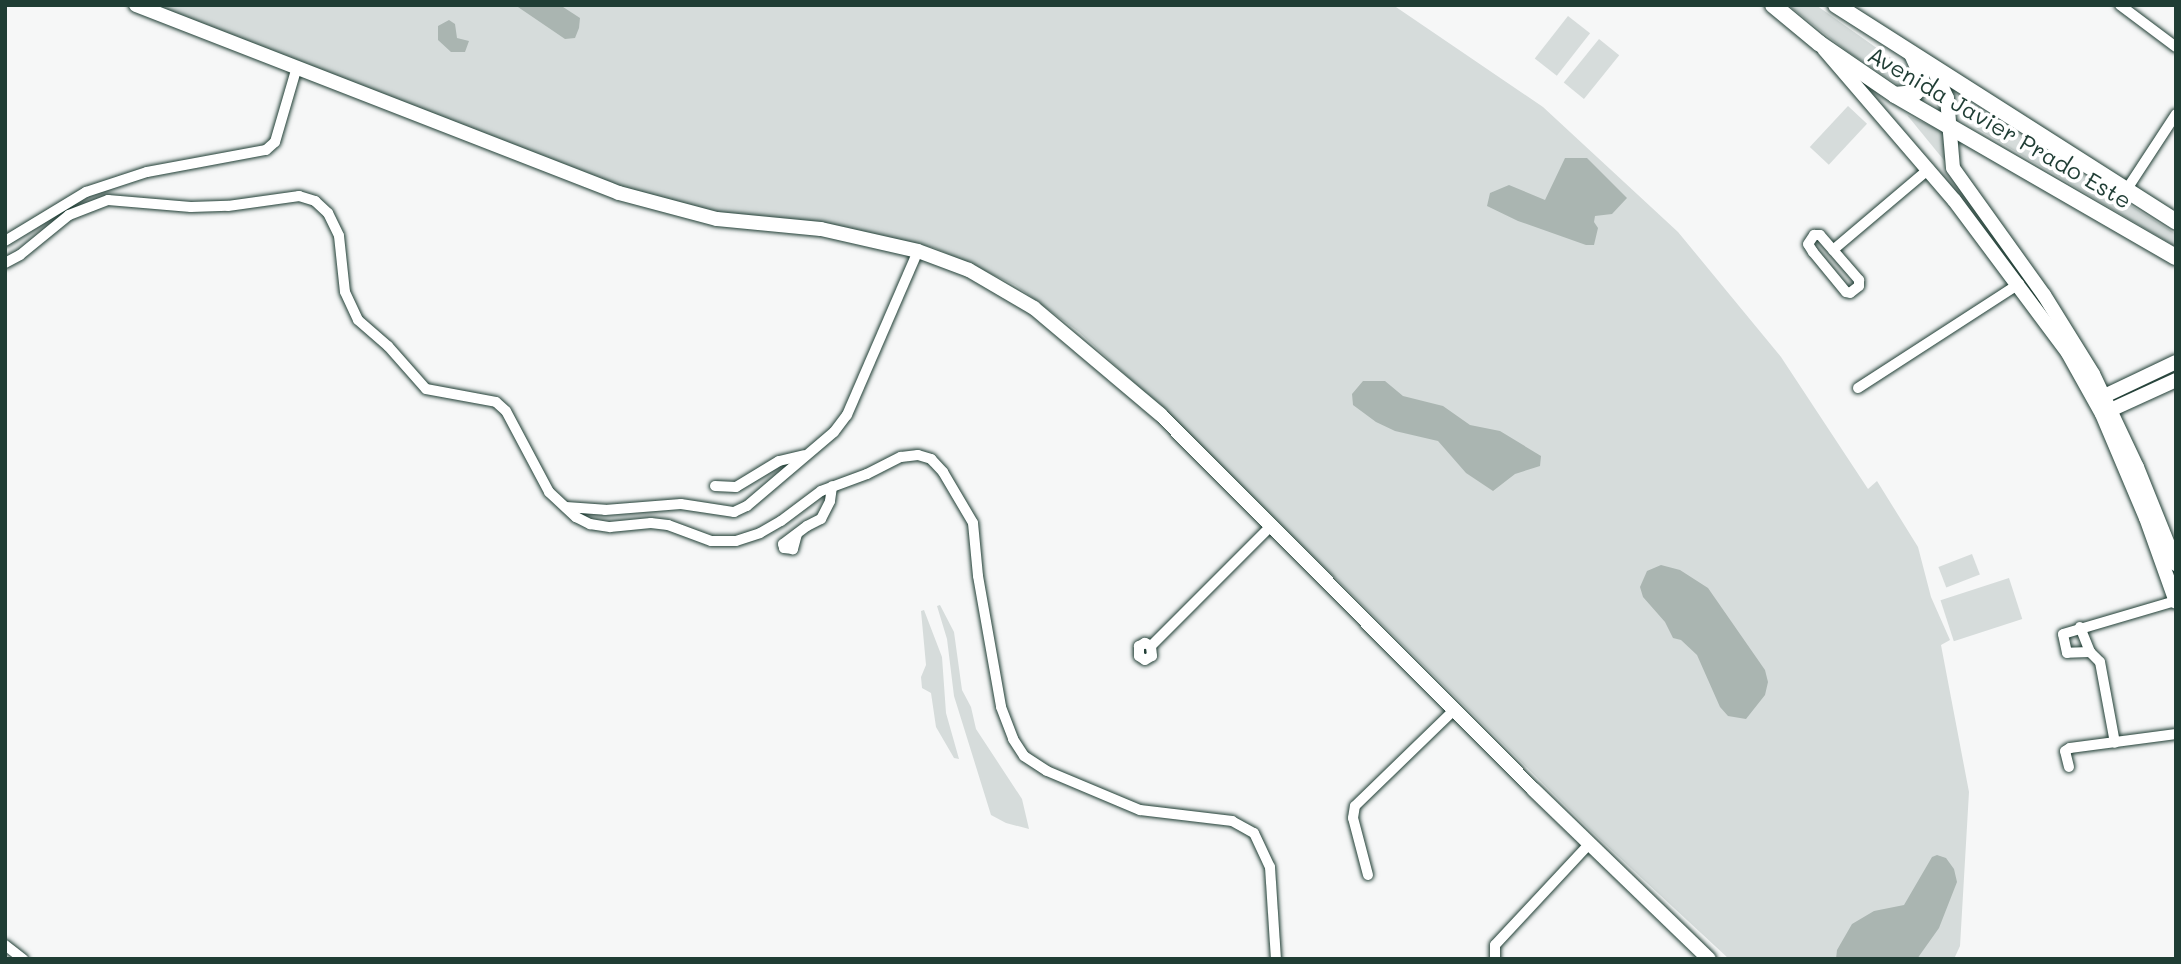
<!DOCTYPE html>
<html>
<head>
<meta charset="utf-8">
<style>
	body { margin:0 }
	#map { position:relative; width:2181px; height:964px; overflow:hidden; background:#f6f7f7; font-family:Mali,sans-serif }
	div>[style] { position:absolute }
	.green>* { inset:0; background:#d6dcdb; transform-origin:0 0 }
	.water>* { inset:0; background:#aab5b1 }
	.roads { filter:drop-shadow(0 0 2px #1f3d34) drop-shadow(0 0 2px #1f3d34) }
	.street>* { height:10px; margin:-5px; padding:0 5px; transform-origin:5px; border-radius:5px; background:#fff }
	.secondary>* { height:14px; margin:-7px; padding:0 7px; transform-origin:7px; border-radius:7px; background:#fff }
	.primary>* { height:16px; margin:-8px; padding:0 8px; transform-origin:8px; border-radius:8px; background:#fff }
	span { translate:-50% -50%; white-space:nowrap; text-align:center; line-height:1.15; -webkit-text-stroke:7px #fff; paint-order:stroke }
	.street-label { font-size:23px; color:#1f3d34 }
	.frame { position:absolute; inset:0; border:7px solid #1f3d34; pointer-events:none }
</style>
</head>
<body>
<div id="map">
	<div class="green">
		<i style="clip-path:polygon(151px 5px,1393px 5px,1543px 107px,1678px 232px,1781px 357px,1868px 489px,1877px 481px,1918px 547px,1931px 597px,1950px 640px,1941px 645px,1969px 792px,1960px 946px,1954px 959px,1729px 959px,1592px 832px,1188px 432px,1079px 332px,1015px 285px,935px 248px,825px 225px,740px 218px,653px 200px)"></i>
		<i style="clip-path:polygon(1788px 5px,1816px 5px,1912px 73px,1916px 87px,1901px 87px,1848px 52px)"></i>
		<i style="left:1568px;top:16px;width:28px;height:54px;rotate:38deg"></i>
		<i style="left:1599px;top:39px;width:26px;height:56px;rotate:39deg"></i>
		<i style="left:1848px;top:106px;width:26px;height:56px;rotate:43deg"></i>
		<i style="clip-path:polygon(1978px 113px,1987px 115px,2176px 234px,2176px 247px,1976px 128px,1971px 116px)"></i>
		<i style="clip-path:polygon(1907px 115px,1947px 133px,1952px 170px)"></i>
		<i style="left:1972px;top:554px;width:22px;height:36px;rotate:69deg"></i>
		<i style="left:2009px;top:578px;width:43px;height:72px;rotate:72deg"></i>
		<i style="clip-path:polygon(940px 605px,954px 632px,962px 690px,971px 707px,976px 729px,1022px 799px,1029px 829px,1006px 823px,991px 815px,954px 696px,947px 639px,937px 606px)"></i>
		<i style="clip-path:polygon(924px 610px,942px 657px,946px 713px,959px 759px,954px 758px,936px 727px,931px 693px,922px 688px,921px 677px,926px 665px,921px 611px)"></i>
	</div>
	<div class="water">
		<i style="clip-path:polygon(515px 5px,560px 5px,580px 18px,579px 28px,575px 38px,565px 39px)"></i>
		<i style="clip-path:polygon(449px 20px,455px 24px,457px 38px,469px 41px,465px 52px,451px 52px,438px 40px,438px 26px)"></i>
		<i style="clip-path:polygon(1565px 158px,1587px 158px,1627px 198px,1612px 214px,1595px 216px,1594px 222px,1598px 228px,1594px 245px,1586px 245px,1518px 221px,1487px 206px,1490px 193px,1509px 185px,1545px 200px)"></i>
		<i style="clip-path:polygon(1363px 381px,1385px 381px,1403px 396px,1443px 406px,1470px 425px,1500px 431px,1541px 456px,1540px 466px,1515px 474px,1493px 491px,1466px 473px,1438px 441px,1395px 431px,1376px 422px,1353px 405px,1352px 394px)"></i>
		<i style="clip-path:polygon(1661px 565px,1680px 570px,1708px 588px,1765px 670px,1768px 682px,1765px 695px,1746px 719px,1728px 716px,1720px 707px,1697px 655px,1681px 640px,1673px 638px,1665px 622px,1643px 597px,1640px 587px,1647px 571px)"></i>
		<i style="clip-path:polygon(1937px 855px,1946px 858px,1954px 869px,1957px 882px,1939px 928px,1917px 959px,1836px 959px,1837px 950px,1852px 924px,1874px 911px,1904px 905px,1932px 857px)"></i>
	</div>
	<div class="roads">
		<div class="street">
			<i style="left:2120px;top:5px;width:70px;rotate:36.9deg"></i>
			<i style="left:2125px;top:192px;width:93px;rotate:-56.8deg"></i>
			<i style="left:1814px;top:235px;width:6px"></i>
			<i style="left:1820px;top:235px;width:60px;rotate:49.1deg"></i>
			<i style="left:1859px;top:280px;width:6px;rotate:90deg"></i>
			<i style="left:1859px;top:286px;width:11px;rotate:142deg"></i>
			<i style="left:1850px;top:293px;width:4px;rotate:-166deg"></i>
			<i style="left:1846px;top:292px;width:52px;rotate:-129.5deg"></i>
			<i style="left:1813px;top:252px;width:9px;rotate:-122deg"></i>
			<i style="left:1808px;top:244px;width:11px;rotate:-56deg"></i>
			<i style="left:5px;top:241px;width:95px;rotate:-31.2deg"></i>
			<i style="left:86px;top:192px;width:64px;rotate:-18.2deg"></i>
			<i style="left:147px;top:172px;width:121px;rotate:-10.5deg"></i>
			<i style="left:266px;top:150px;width:12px;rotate:-42deg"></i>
			<i style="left:275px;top:142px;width:78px;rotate:-73.7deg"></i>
			<i style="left:1833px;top:250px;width:126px;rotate:-40.2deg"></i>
			<i style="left:5px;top:263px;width:17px;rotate:-28deg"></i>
			<i style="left:20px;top:255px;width:63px;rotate:-39.2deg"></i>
			<i style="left:69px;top:215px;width:42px;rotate:-21deg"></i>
			<i style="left:108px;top:200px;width:83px;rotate:4.8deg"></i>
			<i style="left:191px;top:207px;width:37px;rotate:-2deg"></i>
			<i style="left:228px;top:206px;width:72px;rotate:-8deg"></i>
			<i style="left:299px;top:196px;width:17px;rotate:17deg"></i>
			<i style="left:315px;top:201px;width:18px;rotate:43deg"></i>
			<i style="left:328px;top:213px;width:25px;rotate:64deg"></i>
			<i style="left:339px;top:236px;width:56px;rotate:83.9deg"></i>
			<i style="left:345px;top:292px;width:31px;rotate:65deg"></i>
			<i style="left:358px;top:320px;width:40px;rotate:41deg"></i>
			<i style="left:388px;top:346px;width:57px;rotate:48.5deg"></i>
			<i style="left:426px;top:389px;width:71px;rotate:10.5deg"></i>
			<i style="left:496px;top:402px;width:13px;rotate:42deg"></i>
			<i style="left:506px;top:411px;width:92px;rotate:62deg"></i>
			<i style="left:549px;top:492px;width:37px;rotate:43deg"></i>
			<i style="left:576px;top:517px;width:16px;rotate:27deg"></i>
			<i style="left:590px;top:524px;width:20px;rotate:9deg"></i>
			<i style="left:610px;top:527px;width:41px;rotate:-5.6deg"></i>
			<i style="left:651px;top:523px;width:17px;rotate:7deg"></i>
			<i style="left:668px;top:525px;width:46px;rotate:20.4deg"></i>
			<i style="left:711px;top:541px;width:25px"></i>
			<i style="left:736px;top:541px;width:25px;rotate:-18deg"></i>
			<i style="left:760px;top:533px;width:24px;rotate:-30deg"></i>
			<i style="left:781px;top:521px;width:50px;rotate:-36.9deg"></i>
			<i style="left:821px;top:491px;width:49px;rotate:-20.3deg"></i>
			<i style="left:867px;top:474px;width:38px;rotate:-27deg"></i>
			<i style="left:901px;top:457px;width:17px;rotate:-7deg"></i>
			<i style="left:918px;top:455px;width:14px;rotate:17deg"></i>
			<i style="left:931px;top:459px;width:18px;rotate:47deg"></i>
			<i style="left:943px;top:472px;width:59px;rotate:59.5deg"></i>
			<i style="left:973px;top:523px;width:53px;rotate:84.6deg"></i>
			<i style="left:978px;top:576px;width:133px;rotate:80deg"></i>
			<i style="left:1001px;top:707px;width:34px;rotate:69deg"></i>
			<i style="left:1013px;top:739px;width:20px;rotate:57deg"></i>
			<i style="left:1024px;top:756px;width:27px;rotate:33deg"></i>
			<i style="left:1047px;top:771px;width:101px;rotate:22.8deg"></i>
			<i style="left:1140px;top:810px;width:93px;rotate:6.8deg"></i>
			<i style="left:1232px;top:821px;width:25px;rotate:29deg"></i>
			<i style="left:1254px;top:833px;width:38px;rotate:65deg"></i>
			<i style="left:1270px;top:867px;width:92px;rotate:86.3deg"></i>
			<i style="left:1858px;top:388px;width:192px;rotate:-32.9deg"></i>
			<i style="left:715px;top:486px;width:21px;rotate:3deg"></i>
			<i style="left:736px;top:487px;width:50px;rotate:-31.2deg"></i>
			<i style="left:779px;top:461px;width:26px;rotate:-13deg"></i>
			<i style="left:566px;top:507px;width:39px;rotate:4deg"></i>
			<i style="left:605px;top:510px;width:76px;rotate:-4.5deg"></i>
			<i style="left:681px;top:504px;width:54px;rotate:8.6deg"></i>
			<i style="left:734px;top:512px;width:14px;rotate:-25deg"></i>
			<i style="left:747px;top:506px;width:114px;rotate:-40.4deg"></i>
			<i style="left:834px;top:432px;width:21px;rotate:-53deg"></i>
			<i style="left:847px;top:415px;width:179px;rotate:-66.6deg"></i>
			<i style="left:797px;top:534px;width:16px;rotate:105deg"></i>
			<i style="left:793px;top:549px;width:9px;rotate:-174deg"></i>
			<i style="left:784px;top:548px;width:4px;rotate:-104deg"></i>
			<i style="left:783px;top:544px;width:30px;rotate:-37deg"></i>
			<i style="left:807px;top:526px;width:16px;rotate:-27deg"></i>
			<i style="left:821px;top:519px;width:20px;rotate:-63deg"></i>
			<i style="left:830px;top:501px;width:15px;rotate:-82deg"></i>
			<i style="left:2080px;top:627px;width:27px;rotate:68deg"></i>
			<i style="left:2090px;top:652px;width:14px;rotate:45deg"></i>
			<i style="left:2100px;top:662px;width:82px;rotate:79.5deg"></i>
			<i style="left:1151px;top:646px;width:7px;rotate:-153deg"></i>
			<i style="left:1145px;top:643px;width:7px;rotate:153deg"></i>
			<i style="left:1139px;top:646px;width:10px;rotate:90deg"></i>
			<i style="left:1139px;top:656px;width:7px;rotate:34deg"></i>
			<i style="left:1145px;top:660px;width:8px;rotate:-30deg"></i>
			<i style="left:1152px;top:656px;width:10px;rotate:-96deg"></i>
			<i style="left:1151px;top:646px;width:171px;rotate:-45deg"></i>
			<i style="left:2090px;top:652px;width:23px;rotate:178deg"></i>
			<i style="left:2067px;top:653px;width:19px;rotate:-102deg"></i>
			<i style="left:2063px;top:634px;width:117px;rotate:-16.4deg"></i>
			<i style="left:2069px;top:767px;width:16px;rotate:-104deg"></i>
			<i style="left:2065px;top:751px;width:6px;rotate:-31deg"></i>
			<i style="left:2070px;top:748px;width:107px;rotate:-7.5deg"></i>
			<i style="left:1368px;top:875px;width:59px;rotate:-104.7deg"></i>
			<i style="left:1353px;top:818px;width:12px;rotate:-81deg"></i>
			<i style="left:1355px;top:806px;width:139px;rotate:-44.1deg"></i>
			<i style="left:5px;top:945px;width:23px;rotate:38deg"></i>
			<i style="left:1495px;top:959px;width:14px;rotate:-90deg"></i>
			<i style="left:1495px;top:945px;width:139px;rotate:-47deg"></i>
		</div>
		<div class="secondary">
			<i style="left:136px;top:5px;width:518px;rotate:21.27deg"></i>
			<i style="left:619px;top:193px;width:101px;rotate:14.9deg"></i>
			<i style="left:717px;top:219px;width:104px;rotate:5.5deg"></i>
			<i style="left:821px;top:229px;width:99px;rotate:12.8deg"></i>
			<i style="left:918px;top:251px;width:54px;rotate:20.4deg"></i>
			<i style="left:969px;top:270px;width:75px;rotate:30.3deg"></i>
			<i style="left:1034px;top:308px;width:165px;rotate:40.1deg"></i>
			<i style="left:1160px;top:414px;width:530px;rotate:45.15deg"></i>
			<i style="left:1534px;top:790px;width:243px;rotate:44deg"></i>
			<i style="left:1824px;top:49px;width:199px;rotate:49.3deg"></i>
			<i style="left:1954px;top:200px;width:191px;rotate:53.3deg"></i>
			<i style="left:2068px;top:353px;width:70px;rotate:60.9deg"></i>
			<i style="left:2102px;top:414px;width:113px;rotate:67.1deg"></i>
			<i style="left:2146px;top:518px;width:89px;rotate:70.3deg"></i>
			<i style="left:1933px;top:68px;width:33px;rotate:65deg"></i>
			<i style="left:1947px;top:98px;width:70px;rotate:85.1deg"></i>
			<i style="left:1953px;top:168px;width:156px;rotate:54.4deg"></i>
			<i style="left:2044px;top:295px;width:93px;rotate:58.2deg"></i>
			<i style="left:2093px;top:374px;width:103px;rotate:64.7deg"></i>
			<i style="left:2137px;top:467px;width:105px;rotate:68.1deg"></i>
			<i style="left:2098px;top:399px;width:86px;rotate:-25.4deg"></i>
			<i style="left:2104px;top:413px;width:79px;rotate:-24.6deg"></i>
		</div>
		<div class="primary">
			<i style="left:1773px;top:5px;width:60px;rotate:39.6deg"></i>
			<i style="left:1819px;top:43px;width:92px;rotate:34.4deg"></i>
			<i style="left:1895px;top:95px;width:324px;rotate:30deg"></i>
			<i style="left:1836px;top:5px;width:403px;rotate:32.5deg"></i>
			<i style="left:1895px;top:95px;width:20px;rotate:-6deg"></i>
			<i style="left:1915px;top:93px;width:10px;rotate:-45deg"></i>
			<i style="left:1922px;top:86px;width:12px;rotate:-95deg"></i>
			<i style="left:1921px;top:74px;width:22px;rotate:-114deg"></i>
		</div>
	</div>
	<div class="street-label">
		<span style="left:2000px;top:127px;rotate:30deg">Avenida Javier Prado Este</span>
	</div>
	<div class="frame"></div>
</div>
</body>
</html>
